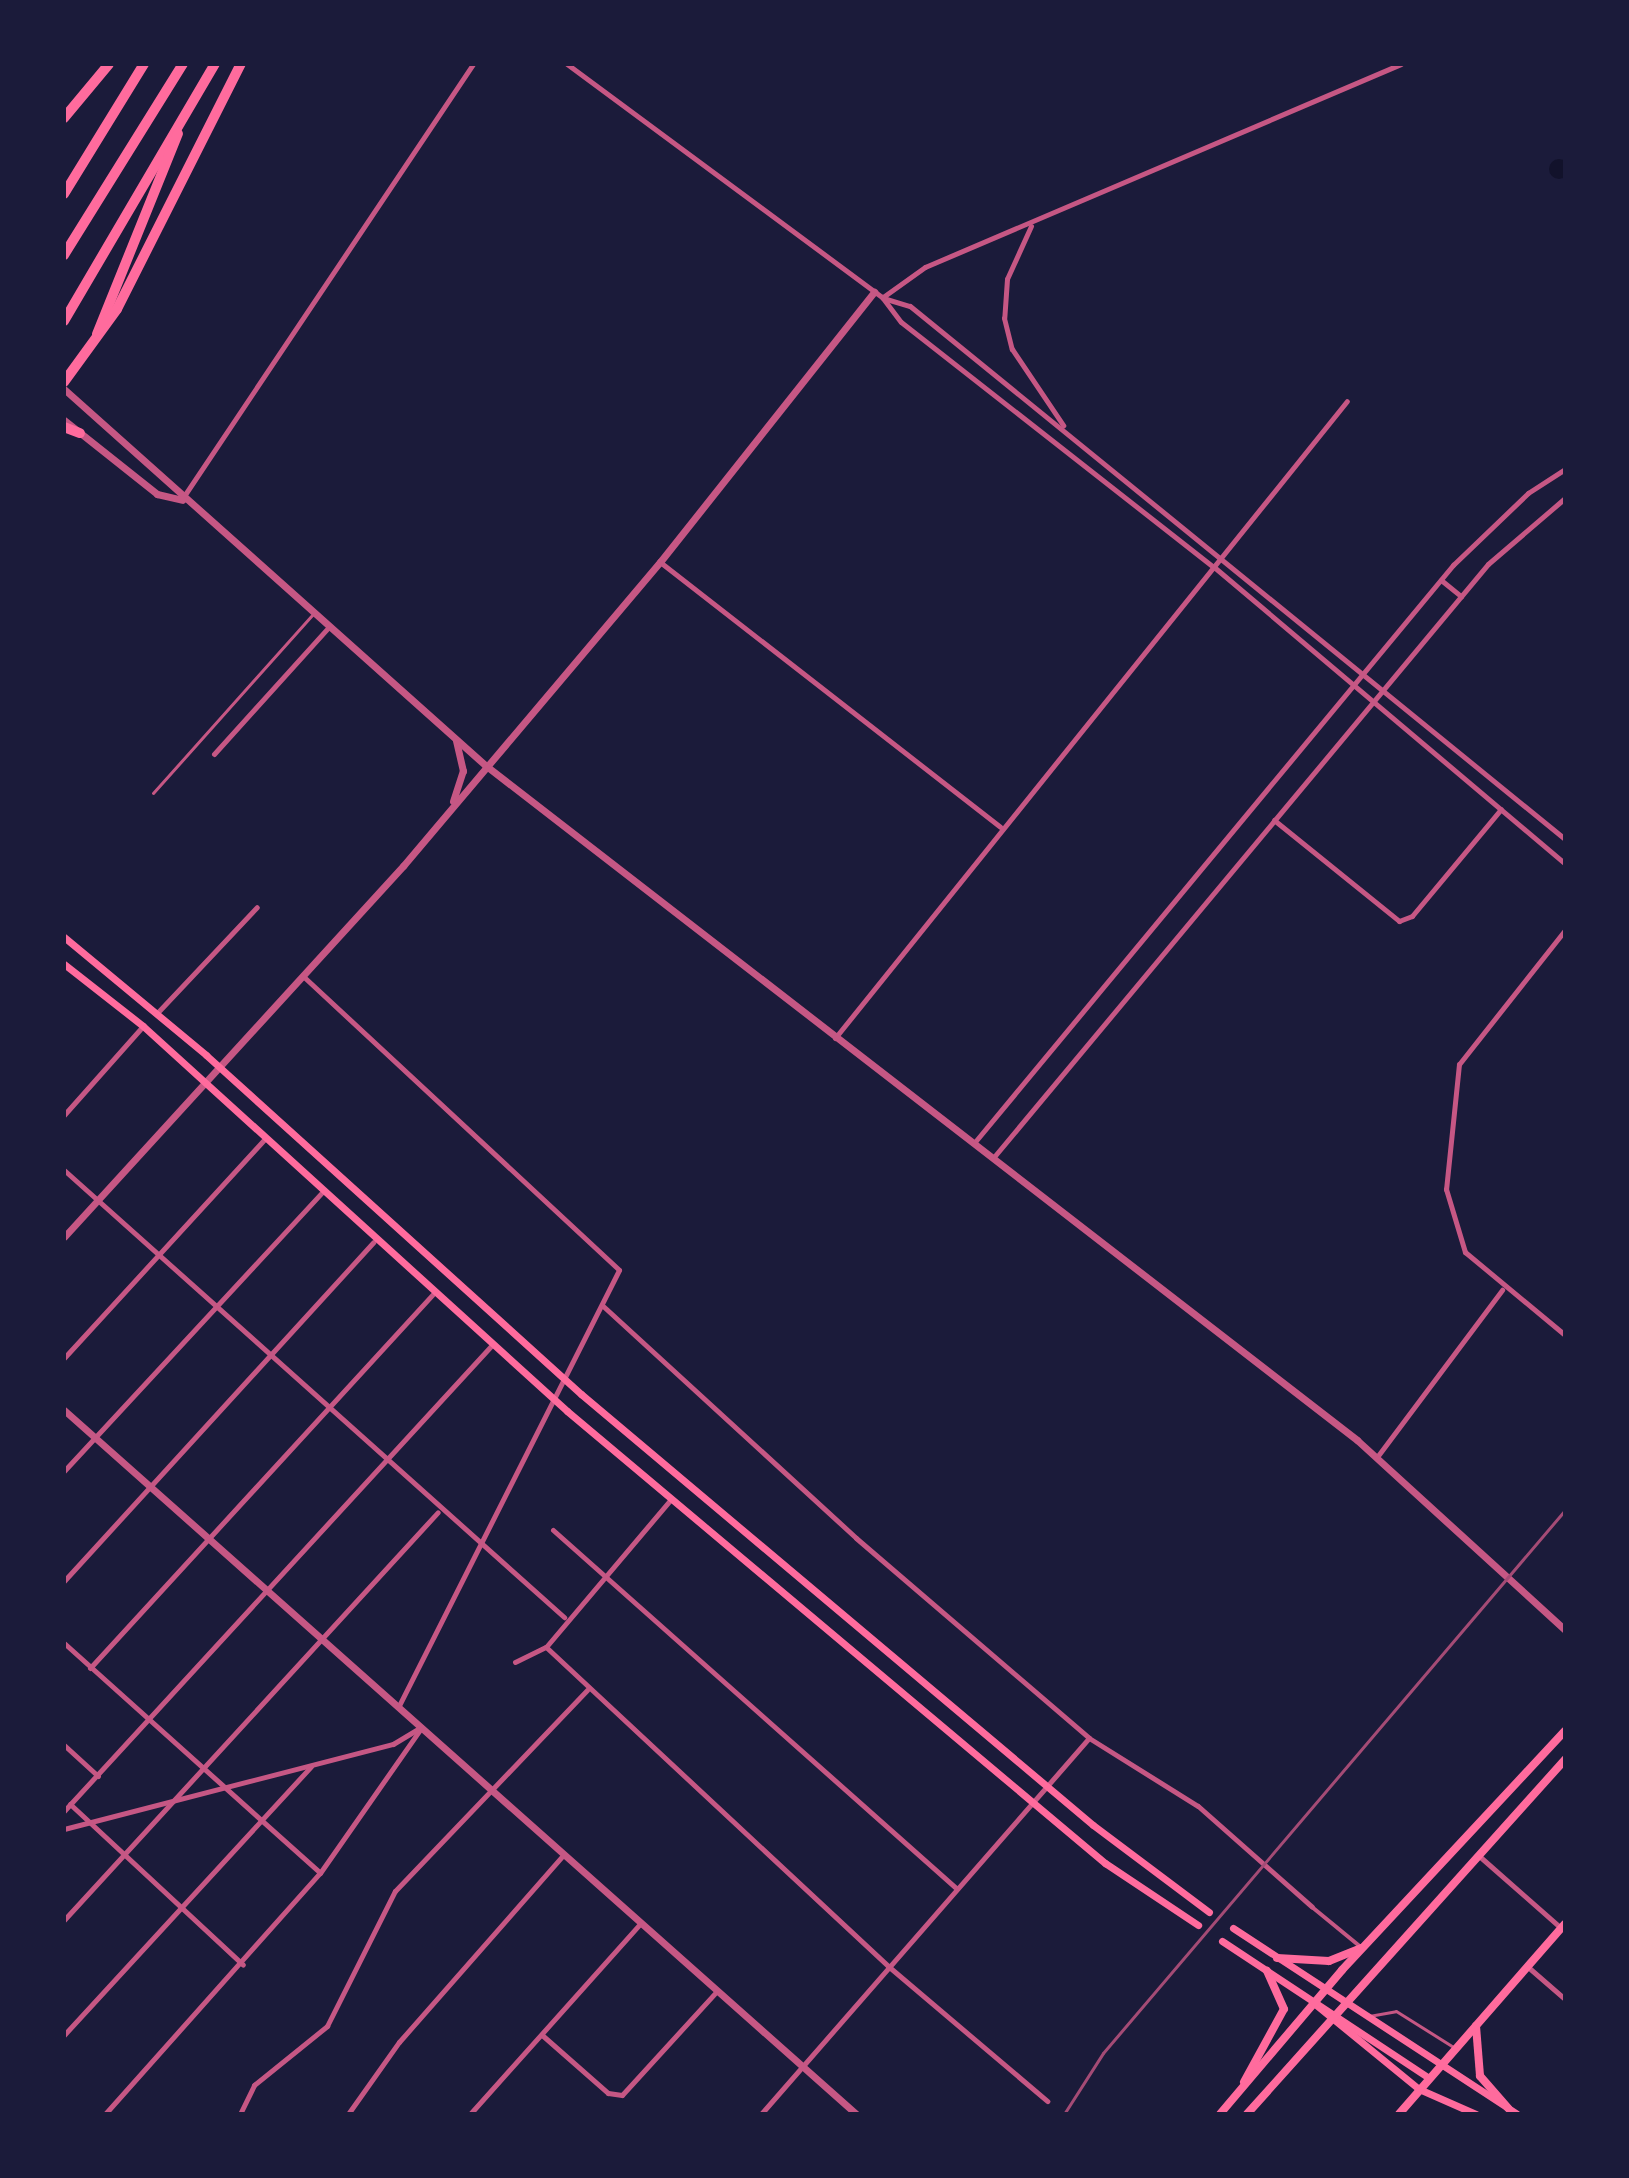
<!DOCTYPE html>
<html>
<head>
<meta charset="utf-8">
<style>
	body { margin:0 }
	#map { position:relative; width:1629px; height:2178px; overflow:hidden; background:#1b1b3a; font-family:"PT Sans",sans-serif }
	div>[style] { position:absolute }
	.water>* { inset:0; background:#12122b }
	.round { border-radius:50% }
	.service>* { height:3px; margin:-1.5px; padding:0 1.5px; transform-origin:1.5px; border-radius:1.5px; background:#c65784 }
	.pedestrian>* { height:4px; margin:-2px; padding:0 2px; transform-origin:2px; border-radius:2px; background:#c65784 }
	.minor>* { height:5px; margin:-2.5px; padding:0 2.5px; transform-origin:2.5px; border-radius:2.5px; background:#c65784 }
	.tertiary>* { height:7px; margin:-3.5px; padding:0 3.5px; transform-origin:3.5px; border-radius:3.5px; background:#c65784 }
	.secondary>* { height:7px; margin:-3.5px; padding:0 3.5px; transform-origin:3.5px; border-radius:3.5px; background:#ff6b9d }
	.primary>* { height:8px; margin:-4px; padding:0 4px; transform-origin:4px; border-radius:4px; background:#ff6b9d }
	.motorway>* { height:10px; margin:-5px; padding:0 5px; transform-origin:5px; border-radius:5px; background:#ff6b9d }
	.rail>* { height:3px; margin:-1.5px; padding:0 1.5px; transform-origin:1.5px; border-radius:1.5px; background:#a44b75 }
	span { translate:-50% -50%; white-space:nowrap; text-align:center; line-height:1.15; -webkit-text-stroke:7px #1b1b3a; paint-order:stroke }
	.frame { position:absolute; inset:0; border:66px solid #1b1b3a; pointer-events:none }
</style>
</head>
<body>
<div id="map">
	<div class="water">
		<i class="round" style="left:1549px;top:159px;width:20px;height:20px"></i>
	</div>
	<div class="service">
		<i style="left:153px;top:793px;width:240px;rotate:-48.2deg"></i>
		<i style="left:1369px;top:2016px;width:27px;rotate:-10deg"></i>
		<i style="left:1396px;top:2011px;width:70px;rotate:32.1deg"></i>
	</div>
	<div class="pedestrian">
		<i style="left:1312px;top:1907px;width:65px;rotate:39.4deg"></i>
	</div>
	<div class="minor">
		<i style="left:567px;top:64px;width:392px;rotate:36.5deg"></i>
		<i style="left:882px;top:297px;width:31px;rotate:53deg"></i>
		<i style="left:901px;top:322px;width:397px;rotate:38.1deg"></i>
		<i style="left:1214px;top:567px;width:460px;rotate:40.2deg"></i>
		<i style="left:1031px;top:226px;width:58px;rotate:114.4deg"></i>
		<i style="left:1007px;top:279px;width:39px;rotate:94deg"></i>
		<i style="left:1004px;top:318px;width:32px;rotate:76deg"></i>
		<i style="left:1012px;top:349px;width:92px;rotate:56.1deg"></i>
		<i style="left:883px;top:297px;width:52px;rotate:-35.5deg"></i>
		<i style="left:925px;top:267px;width:517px;rotate:-23.1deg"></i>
		<i style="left:883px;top:298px;width:28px;rotate:17deg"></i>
		<i style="left:910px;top:306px;width:844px;rotate:39.14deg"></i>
		<i style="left:182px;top:499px;width:523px;rotate:-56.22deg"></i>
		<i style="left:660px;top:562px;width:431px;rotate:37.9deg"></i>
		<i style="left:1441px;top:580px;width:26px;rotate:39deg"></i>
		<i style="left:214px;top:754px;width:170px;rotate:-47.9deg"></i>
		<i style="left:1274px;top:820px;width:161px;rotate:38.9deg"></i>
		<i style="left:1399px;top:921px;width:14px;rotate:-21deg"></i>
		<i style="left:1412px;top:916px;width:139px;rotate:-50.2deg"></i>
		<i style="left:1565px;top:930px;width:171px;rotate:128.3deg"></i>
		<i style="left:1459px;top:1064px;width:126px;rotate:95.9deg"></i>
		<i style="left:1446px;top:1189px;width:66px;rotate:73.2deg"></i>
		<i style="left:1465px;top:1252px;width:130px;rotate:39.7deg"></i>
		<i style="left:304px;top:977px;width:430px;rotate:42.9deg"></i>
		<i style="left:619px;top:1270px;width:490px;rotate:116.8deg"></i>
		<i style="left:158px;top:1012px;width:144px;rotate:-46.7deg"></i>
		<i style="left:835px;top:1038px;width:817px;rotate:-51.21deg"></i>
		<i style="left:64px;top:1115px;width:119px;rotate:-48.4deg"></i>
		<i style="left:974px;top:1143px;width:751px;rotate:-50.35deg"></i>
		<i style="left:1453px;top:565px;width:104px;rotate:-43.8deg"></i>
		<i style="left:1528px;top:493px;width:44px;rotate:-33deg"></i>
		<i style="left:993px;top:1158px;width:773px;rotate:-50.19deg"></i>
		<i style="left:1488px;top:564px;width:101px;rotate:-40.6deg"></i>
		<i style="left:64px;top:1170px;width:671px;rotate:41.8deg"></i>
		<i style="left:603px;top:1306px;width:343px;rotate:42.5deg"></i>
		<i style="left:856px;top:1538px;width:307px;rotate:40.6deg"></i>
		<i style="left:1089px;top:1738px;width:128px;rotate:32deg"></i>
		<i style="left:1198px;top:1806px;width:152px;rotate:41.5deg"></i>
		<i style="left:64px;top:1358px;width:296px;rotate:-47.5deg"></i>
		<i style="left:1377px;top:1457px;width:209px;rotate:-53.2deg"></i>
		<i style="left:64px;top:1471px;width:379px;rotate:-47.2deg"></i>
		<i style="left:553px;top:1530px;width:540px;rotate:41.62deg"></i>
		<i style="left:64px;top:1581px;width:459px;rotate:-47.6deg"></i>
		<i style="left:64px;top:1643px;width:344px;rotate:41.9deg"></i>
		<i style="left:546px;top:1647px;width:468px;rotate:43deg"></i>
		<i style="left:888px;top:1966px;width:209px;rotate:40.3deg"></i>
		<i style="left:546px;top:1647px;width:194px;rotate:-49.8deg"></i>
		<i style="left:515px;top:1662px;width:34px;rotate:-26deg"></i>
		<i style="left:90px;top:1668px;width:507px;rotate:-47.48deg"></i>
		<i style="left:64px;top:1745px;width:46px;rotate:42.4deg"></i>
		<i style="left:70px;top:1804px;width:236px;rotate:42.9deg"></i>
		<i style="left:64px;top:1811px;width:631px;rotate:-47.44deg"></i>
		<i style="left:64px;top:1829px;width:340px;rotate:-14.5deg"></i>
		<i style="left:393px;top:1744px;width:33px;rotate:-31deg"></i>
		<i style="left:1478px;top:1855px;width:111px;rotate:41.3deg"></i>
		<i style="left:64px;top:1920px;width:553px;rotate:-47.49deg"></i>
		<i style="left:1528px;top:1967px;width:49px;rotate:40.9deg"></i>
		<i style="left:64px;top:2035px;width:365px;rotate:-47.4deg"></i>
		<i style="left:542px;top:2035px;width:88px;rotate:41.3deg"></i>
		<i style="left:608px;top:2093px;width:14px;rotate:8deg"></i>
		<i style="left:622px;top:2095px;width:141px;rotate:-47.6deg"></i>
		<i style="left:105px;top:2114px;width:323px;rotate:-48.3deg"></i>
		<i style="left:320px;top:1873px;width:177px;rotate:-55.1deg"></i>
		<i style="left:240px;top:2114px;width:32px;rotate:-64deg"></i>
		<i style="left:254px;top:2085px;width:94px;rotate:-38.9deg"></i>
		<i style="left:327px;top:2026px;width:151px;rotate:-63.3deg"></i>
		<i style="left:395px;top:1891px;width:278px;rotate:-46.3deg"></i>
		<i style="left:348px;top:2114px;width:88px;rotate:-54.7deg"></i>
		<i style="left:399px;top:2042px;width:250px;rotate:-48.7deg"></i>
		<i style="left:470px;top:2114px;width:256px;rotate:-48.2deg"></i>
		<i style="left:761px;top:2114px;width:499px;rotate:-48.9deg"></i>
	</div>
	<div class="tertiary">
		<i style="left:64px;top:389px;width:564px;rotate:41.77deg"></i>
		<i style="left:485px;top:765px;width:1103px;rotate:37.74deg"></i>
		<i style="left:1357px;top:1440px;width:282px;rotate:42.4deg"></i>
		<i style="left:64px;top:420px;width:119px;rotate:38.5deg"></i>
		<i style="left:157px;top:494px;width:26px;rotate:13deg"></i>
		<i style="left:453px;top:801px;width:32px;rotate:-72deg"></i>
		<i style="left:463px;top:771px;width:31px;rotate:-103deg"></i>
		<i style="left:64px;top:1237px;width:503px;rotate:-47.58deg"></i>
		<i style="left:403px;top:866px;width:398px;rotate:-49.8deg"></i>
		<i style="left:660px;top:562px;width:345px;rotate:-51.6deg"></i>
		<i style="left:64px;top:1410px;width:1060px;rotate:41.63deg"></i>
	</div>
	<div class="secondary">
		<i style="left:64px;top:937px;width:185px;rotate:39.7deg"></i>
		<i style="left:206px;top:1055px;width:506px;rotate:42.11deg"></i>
		<i style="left:581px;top:1394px;width:669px;rotate:40.09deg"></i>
		<i style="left:1093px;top:1825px;width:145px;rotate:36.9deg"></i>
		<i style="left:64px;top:964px;width:100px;rotate:38.1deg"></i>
		<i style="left:143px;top:1026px;width:573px;rotate:42.24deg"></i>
		<i style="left:567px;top:1411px;width:703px;rotate:40.04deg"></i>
		<i style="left:1105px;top:1863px;width:112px;rotate:33.7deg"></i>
		<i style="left:1233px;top:1928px;width:339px;rotate:33.2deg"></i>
		<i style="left:1222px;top:1941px;width:248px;rotate:33.5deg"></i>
		<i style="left:1315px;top:2004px;width:134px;rotate:39.3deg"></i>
		<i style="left:1419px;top:2089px;width:62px;rotate:23.7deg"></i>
	</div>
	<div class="primary">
		<i style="left:1277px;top:1958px;width:52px;rotate:3.3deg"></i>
		<i style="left:1329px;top:1961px;width:35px;rotate:-22deg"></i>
		<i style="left:1476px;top:2026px;width:50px;rotate:85.4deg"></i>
		<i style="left:1480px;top:2076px;width:43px;rotate:48.8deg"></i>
		<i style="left:1244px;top:2082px;width:83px;rotate:-61.3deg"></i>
		<i style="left:1284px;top:2009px;width:42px;rotate:-114.1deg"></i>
		<i style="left:1220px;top:2114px;width:189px;rotate:-49.7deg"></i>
		<i style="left:1342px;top:1970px;width:327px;rotate:-47deg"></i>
		<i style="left:1247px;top:2114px;width:477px;rotate:-48.1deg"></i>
		<i style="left:1399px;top:2114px;width:252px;rotate:-48.9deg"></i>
	</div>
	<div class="motorway">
		<i style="left:64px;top:118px;width:70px;rotate:-50.2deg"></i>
		<i style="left:64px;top:194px;width:153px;rotate:-58.4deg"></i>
		<i style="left:64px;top:255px;width:225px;rotate:-58.1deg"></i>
		<i style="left:64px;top:321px;width:298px;rotate:-59.6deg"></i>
		<i style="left:97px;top:334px;width:216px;rotate:-68deg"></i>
		<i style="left:64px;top:382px;width:90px;rotate:-54deg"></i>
		<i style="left:117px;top:309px;width:275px;rotate:-63.2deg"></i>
		<i style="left:64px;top:427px;width:17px;rotate:21deg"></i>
	</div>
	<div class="rail">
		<i style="left:1064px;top:2114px;width:72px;rotate:-57.4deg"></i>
		<i style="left:1103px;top:2053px;width:713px;rotate:-49.61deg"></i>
	</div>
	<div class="frame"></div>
</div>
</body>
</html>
